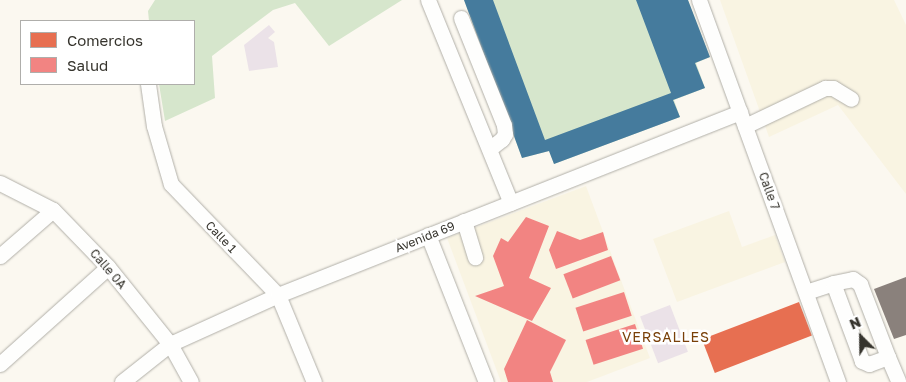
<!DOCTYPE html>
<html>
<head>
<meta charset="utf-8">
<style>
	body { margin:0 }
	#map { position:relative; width:906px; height:382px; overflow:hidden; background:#fbf8f0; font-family:"Golos Text",sans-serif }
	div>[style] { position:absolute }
	.built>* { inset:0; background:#f9f4e2 }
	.green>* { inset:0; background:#d6e6cc }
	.shops>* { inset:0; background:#e76f51; transform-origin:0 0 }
	.health>* { inset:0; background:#f28482; transform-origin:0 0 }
	.public>* { inset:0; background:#457b9d }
	.industry>* { inset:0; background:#8a817c }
	.building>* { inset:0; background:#ebe2e8; transform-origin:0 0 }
	.roads { filter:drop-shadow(0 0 1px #b1afa8) drop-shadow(0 0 1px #b1afa8) }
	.minor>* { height:15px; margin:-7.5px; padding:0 7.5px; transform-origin:7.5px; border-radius:7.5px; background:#fefefd }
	span { translate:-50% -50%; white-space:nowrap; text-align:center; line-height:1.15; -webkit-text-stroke:5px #fff; paint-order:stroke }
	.street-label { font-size:12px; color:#36342d }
	.neighbourhood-label { font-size:14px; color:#794009; letter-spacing:1px }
	.legend { position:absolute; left:20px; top:20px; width:175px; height:65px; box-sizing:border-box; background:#fff; border:1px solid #afaeab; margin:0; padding:6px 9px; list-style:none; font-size:15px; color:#36342d }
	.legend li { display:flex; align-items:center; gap:10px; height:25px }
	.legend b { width:25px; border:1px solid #afaeab }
	.north { position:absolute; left:836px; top:312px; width:50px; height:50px; -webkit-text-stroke:4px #fff; paint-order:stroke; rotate:337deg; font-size:14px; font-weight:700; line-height:20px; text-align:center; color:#36342d }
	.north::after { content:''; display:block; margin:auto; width:18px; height:22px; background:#36342d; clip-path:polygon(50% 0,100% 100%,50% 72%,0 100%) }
</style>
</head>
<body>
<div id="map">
	<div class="built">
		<i style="clip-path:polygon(720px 0,894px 0,906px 25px,906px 194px,838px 105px,769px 137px)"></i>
		<i style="clip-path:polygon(586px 186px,650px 358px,587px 382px,501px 382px,447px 238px)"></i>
		<i style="clip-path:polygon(729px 211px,742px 247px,775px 235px,785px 262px,677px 302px,653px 239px)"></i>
	</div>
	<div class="green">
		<i style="clip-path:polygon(155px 0,402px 0,329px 46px,295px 3px,273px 10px,212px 56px,215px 98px,165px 121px,159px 84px,194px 84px,194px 21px,149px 21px,148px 11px)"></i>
		<i style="clip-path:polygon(464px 0,688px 0,710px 57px,696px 63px,705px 88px,674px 100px,680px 117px,554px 164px,549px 151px,522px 158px)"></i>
	</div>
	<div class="shops">
		<i style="left:799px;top:302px;width:36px;height:104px;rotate:69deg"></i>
	</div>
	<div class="health">
		<i style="clip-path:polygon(526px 217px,549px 226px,529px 278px,551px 288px,532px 321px,475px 296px,504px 286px,493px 256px,501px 238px,508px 242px)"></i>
		<i style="clip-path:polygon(557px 231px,580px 240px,603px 232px,608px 250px,556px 269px,549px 250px)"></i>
		<i style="left:611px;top:256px;width:26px;height:51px;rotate:69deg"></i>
		<i style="left:624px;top:292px;width:25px;height:51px;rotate:72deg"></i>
		<i style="clip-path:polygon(527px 320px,566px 340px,550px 372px,553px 382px,508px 382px,504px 369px)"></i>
		<i style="left:635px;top:324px;width:26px;height:52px;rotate:72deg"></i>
	</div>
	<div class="public">
		<i style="clip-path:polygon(464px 0,493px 0,545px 140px,671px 93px,636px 0,688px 0,710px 57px,695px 63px,705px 88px,673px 100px,680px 117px,554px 164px,549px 151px,522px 158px)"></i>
	</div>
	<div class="industry">
		<i style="clip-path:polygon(906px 277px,906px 335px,894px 339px,874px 289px)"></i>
	</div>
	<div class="building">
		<i style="clip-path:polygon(269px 25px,275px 32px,268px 38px,274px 42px,278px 67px,249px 71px,244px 45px)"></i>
		<i style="left:670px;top:305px;width:50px;height:32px;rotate:69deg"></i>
	</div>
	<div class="roads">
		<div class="minor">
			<i style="left:428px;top:0;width:219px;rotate:67.8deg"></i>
			<i style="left:699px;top:0;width:407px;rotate:70deg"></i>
			<i style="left:461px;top:18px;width:115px;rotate:68.1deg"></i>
			<i style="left:504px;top:125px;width:9px;rotate:84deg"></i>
			<i style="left:505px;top:134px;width:6px;rotate:121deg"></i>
			<i style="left:502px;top:139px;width:16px;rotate:142deg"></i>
			<i style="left:148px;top:84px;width:42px;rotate:81.9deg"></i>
			<i style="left:154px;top:126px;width:60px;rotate:73.7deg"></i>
			<i style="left:171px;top:184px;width:154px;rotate:46.1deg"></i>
			<i style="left:278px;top:295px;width:94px;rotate:67.5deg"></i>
			<i style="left:745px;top:126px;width:89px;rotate:-25.4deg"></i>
			<i style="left:825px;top:88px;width:8px"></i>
			<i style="left:833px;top:88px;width:21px;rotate:31deg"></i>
			<i style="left:0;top:183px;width:59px;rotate:27deg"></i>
			<i style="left:53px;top:210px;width:79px;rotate:46deg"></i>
			<i style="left:108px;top:267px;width:99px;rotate:51.2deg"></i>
			<i style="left:170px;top:344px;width:43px;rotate:61.1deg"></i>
			<i style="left:464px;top:221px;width:38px;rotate:73deg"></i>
			<i style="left:428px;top:235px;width:158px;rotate:68.5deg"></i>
			<i style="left:0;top:256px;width:70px;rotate:-41deg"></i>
			<i style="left:806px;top:292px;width:28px;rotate:-18deg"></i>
			<i style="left:888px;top:357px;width:20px;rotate:160deg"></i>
			<i style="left:869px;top:364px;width:8px;rotate:-157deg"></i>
			<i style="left:862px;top:361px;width:83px;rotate:-110.4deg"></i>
			<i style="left:833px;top:283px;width:20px;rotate:-11deg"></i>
			<i style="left:853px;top:279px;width:9px;rotate:36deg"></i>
			<i style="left:860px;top:284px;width:78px;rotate:69deg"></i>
			<i style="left:888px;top:357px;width:26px;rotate:67deg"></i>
			<i style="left:0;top:364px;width:145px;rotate:-41.9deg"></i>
			<i style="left:122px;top:382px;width:61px;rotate:-38.4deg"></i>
			<i style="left:170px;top:344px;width:119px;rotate:-24.4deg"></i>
			<i style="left:278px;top:295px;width:497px;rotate:-21.6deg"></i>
		</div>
	</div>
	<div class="street-label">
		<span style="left:769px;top:191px;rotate:70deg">Calle 7</span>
		<span style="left:221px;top:237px;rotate:46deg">Calle 1</span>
		<span style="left:425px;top:237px;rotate:-22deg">Avenida 69</span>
		<span style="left:108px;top:269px;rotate:49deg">Calle 0A</span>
	</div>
	<div class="neighbourhood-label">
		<span style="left:666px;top:337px">VERSALLES</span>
	</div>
	<ul class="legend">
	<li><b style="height:14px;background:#e76f51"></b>Comercios</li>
	<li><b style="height:14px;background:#f28482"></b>Salud</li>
	</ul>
	<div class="north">N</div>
</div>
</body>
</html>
